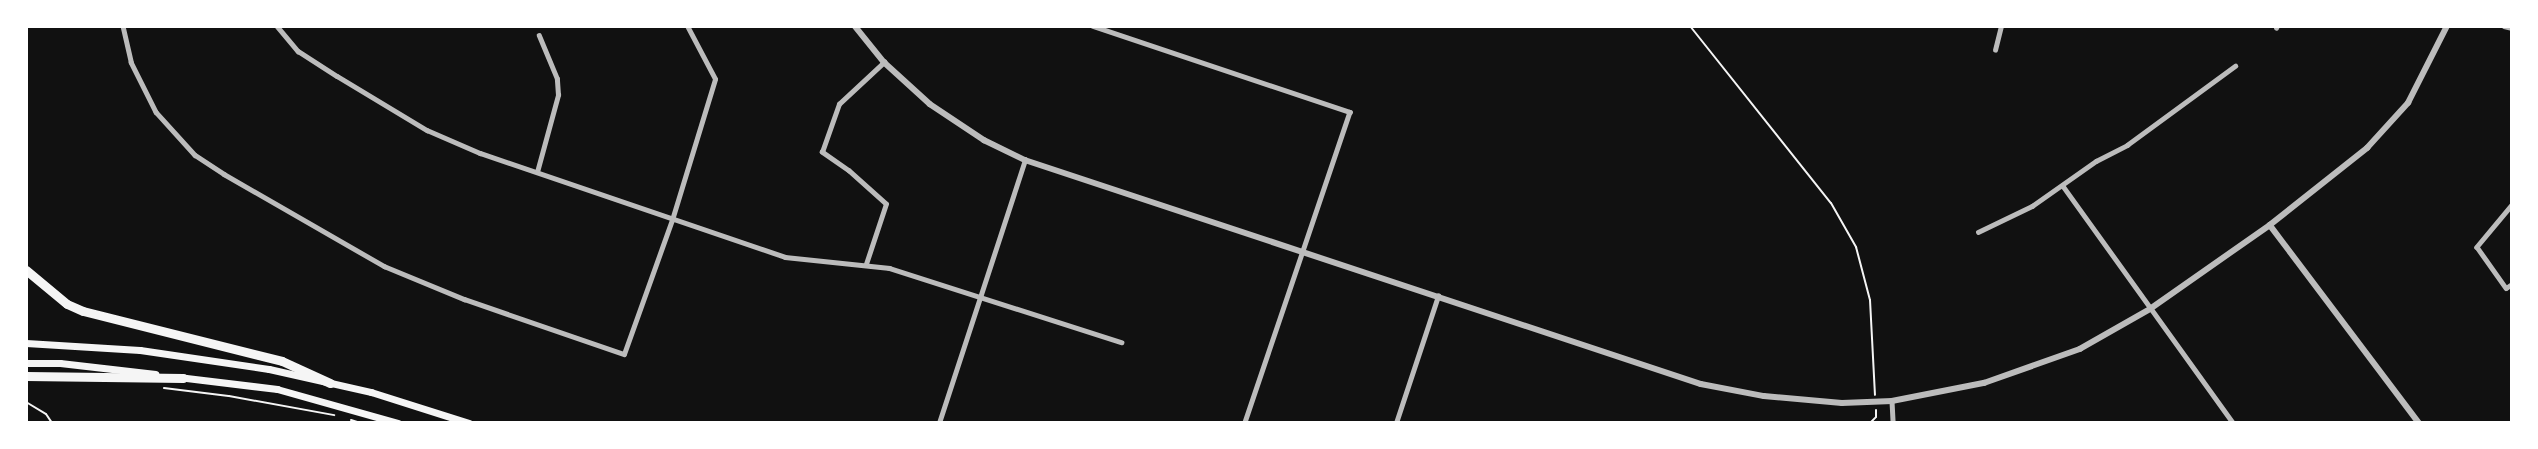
<!DOCTYPE html>
<html>
<head>
<meta charset="utf-8">
<style>
	body { margin:0 }
	#map { position:relative; width:2538px; height:449px; overflow:hidden; background:#111; font-family:"Sofia Sans Condensed",sans-serif }
	div>[style] { position:absolute }
	.path>* { height:2px; margin:-1px; padding:0 1px; transform-origin:1px; border-radius:1px; background:#f5f5f5 }
	.minor>* { height:4.5px; margin:-2.25px; padding:0 2.25px; transform-origin:2.25px; border-radius:2.25px; background:#bcbcbc }
	.tertiary>* { height:5.5px; margin:-2.75px; padding:0 2.75px; transform-origin:2.75px; border-radius:2.75px; background:#bcbcbc }
	.primary>* { height:7px; margin:-3.5px; padding:0 3.5px; transform-origin:3.5px; border-radius:3.5px; background:#f5f5f5 }
	.motorway>* { height:9px; margin:-4.5px; padding:0 4.5px; transform-origin:4.5px; border-radius:4.5px; background:#f5f5f5 }
	span { translate:-50% -50%; white-space:nowrap; text-align:center; line-height:1.15; -webkit-text-stroke:4px #fff; paint-order:stroke }
	.frame { position:absolute; inset:0; border:28px solid #fff; pointer-events:none }
</style>
</head>
<body>
<div id="map">
	<div class="path">
		<i style="left:1690px;top:26px;width:226px;rotate:51.5deg"></i>
		<i style="left:1831px;top:203px;width:51px;rotate:60.4deg"></i>
		<i style="left:1856px;top:247px;width:55px;rotate:75.2deg"></i>
		<i style="left:1870px;top:300px;width:95px;rotate:87deg"></i>
		<i style="left:164px;top:388px;width:65px;rotate:7deg"></i>
		<i style="left:229px;top:396px;width:107px;rotate:10.3deg"></i>
		<i style="left:26px;top:402px;width:23px;rotate:31deg"></i>
		<i style="left:46px;top:414px;width:11px;rotate:56deg"></i>
		<i style="left:351px;top:420px;width:9px;rotate:18deg"></i>
		<i style="left:1870px;top:423px;width:8px;rotate:-45deg"></i>
		<i style="left:1876px;top:417px;width:7px;rotate:-90deg"></i>
	</div>
	<div class="minor">
		<i style="left:123px;top:26px;width:37px;rotate:77deg"></i>
		<i style="left:131px;top:62px;width:56px;rotate:63.4deg"></i>
		<i style="left:156px;top:112px;width:58px;rotate:47.8deg"></i>
		<i style="left:195px;top:155px;width:35px;rotate:33deg"></i>
		<i style="left:224px;top:174px;width:185px;rotate:29.9deg"></i>
		<i style="left:384px;top:266px;width:87px;rotate:22.4deg"></i>
		<i style="left:464px;top:299px;width:169px;rotate:19deg"></i>
		<i style="left:624px;top:354px;width:142px;rotate:-70.3deg"></i>
		<i style="left:672px;top:220px;width:147px;rotate:-73deg"></i>
		<i style="left:715px;top:79px;width:60px;rotate:-117.8deg"></i>
		<i style="left:277px;top:26px;width:33px;rotate:50deg"></i>
		<i style="left:298px;top:51px;width:46px;rotate:32.7deg"></i>
		<i style="left:337px;top:76px;width:105px;rotate:31deg"></i>
		<i style="left:427px;top:130px;width:58px;rotate:23.5deg"></i>
		<i style="left:480px;top:153px;width:322px;rotate:18.8deg"></i>
		<i style="left:785px;top:257px;width:105px;rotate:6deg"></i>
		<i style="left:889px;top:268px;width:244px;rotate:17.7deg"></i>
		<i style="left:1093px;top:26px;width:271px;rotate:18.5deg"></i>
		<i style="left:1350px;top:112px;width:328px;rotate:108.7deg"></i>
		<i style="left:2504px;top:26px;width:8px;rotate:14deg"></i>
		<i style="left:2276px;top:28px;width:2px;rotate:-63deg"></i>
		<i style="left:1995px;top:50px;width:25px;rotate:-76deg"></i>
		<i style="left:537px;top:172px;width:80px;rotate:-74.7deg"></i>
		<i style="left:558px;top:95px;width:16px;rotate:-94deg"></i>
		<i style="left:557px;top:79px;width:47px;rotate:-112.7deg"></i>
		<i style="left:2063px;top:186px;width:292px;rotate:54.3deg"></i>
		<i style="left:2512px;top:205px;width:55px;rotate:129.8deg"></i>
		<i style="left:2477px;top:247px;width:50px;rotate:54.7deg"></i>
		<i style="left:2506px;top:288px;width:7px;rotate:-34deg"></i>
		<i style="left:1978px;top:232px;width:60px;rotate:-25.7deg"></i>
		<i style="left:2032px;top:206px;width:78px;rotate:-35.1deg"></i>
		<i style="left:2096px;top:161px;width:35px;rotate:-27deg"></i>
		<i style="left:2127px;top:145px;width:134px;rotate:-36.2deg"></i>
		<i style="left:866px;top:264px;width:63px;rotate:-71.6deg"></i>
		<i style="left:886px;top:204px;width:50px;rotate:-138.3deg"></i>
		<i style="left:849px;top:171px;width:33px;rotate:-145deg"></i>
		<i style="left:822px;top:152px;width:51px;rotate:-70.5deg"></i>
		<i style="left:839px;top:104px;width:62px;rotate:-43deg"></i>
		<i style="left:1892px;top:401px;width:22px;rotate:87deg"></i>
		<i style="left:939px;top:423px;width:277px;rotate:-71.9deg"></i>
		<i style="left:1396px;top:423px;width:134px;rotate:-71.7deg"></i>
	</div>
	<div class="tertiary">
		<i style="left:855px;top:26px;width:46px;rotate:51.1deg"></i>
		<i style="left:884px;top:62px;width:62px;rotate:42.4deg"></i>
		<i style="left:930px;top:104px;width:65px;rotate:33.7deg"></i>
		<i style="left:984px;top:140px;width:46px;rotate:26deg"></i>
		<i style="left:1025px;top:160px;width:712px;rotate:18.33deg"></i>
		<i style="left:1701px;top:384px;width:64px;rotate:10.8deg"></i>
		<i style="left:1764px;top:396px;width:78px;rotate:5.1deg"></i>
		<i style="left:1842px;top:403px;width:50px;rotate:-2.3deg"></i>
		<i style="left:1892px;top:401px;width:94px;rotate:-11.1deg"></i>
		<i style="left:1984px;top:383px;width:102px;rotate:-19.5deg"></i>
		<i style="left:2080px;top:349px;width:81px;rotate:-29.7deg"></i>
		<i style="left:2150px;top:309px;width:146px;rotate:-35deg"></i>
		<i style="left:2270px;top:225px;width:124px;rotate:-38.4deg"></i>
		<i style="left:2367px;top:148px;width:61px;rotate:-47.7deg"></i>
		<i style="left:2408px;top:103px;width:86px;rotate:-63.1deg"></i>
		<i style="left:2270px;top:225px;width:248px;rotate:53deg"></i>
	</div>
	<div class="primary">
		<i style="left:26px;top:343px;width:114px;rotate:3.5deg"></i>
		<i style="left:140px;top:350px;width:130px;rotate:8.4deg"></i>
		<i style="left:269px;top:369px;width:105px;rotate:12.7deg"></i>
		<i style="left:371px;top:392px;width:103px;rotate:17.6deg"></i>
		<i style="left:26px;top:363px;width:34px"></i>
		<i style="left:60px;top:363px;width:96px;rotate:6.6deg"></i>
		<i style="left:178px;top:377px;width:100px;rotate:6.9deg"></i>
		<i style="left:277px;top:389px;width:126px;rotate:15.7deg"></i>
	</div>
	<div class="motorway">
		<i style="left:26px;top:270px;width:53px;rotate:39.7deg"></i>
		<i style="left:67px;top:304px;width:17px;rotate:24deg"></i>
		<i style="left:83px;top:311px;width:205px;rotate:14.1deg"></i>
		<i style="left:282px;top:361px;width:53px;rotate:24.6deg"></i>
		<i style="left:26px;top:376px;width:157px;rotate:0.7deg"></i>
	</div>
	<div class="frame"></div>
</div>
</body>
</html>
